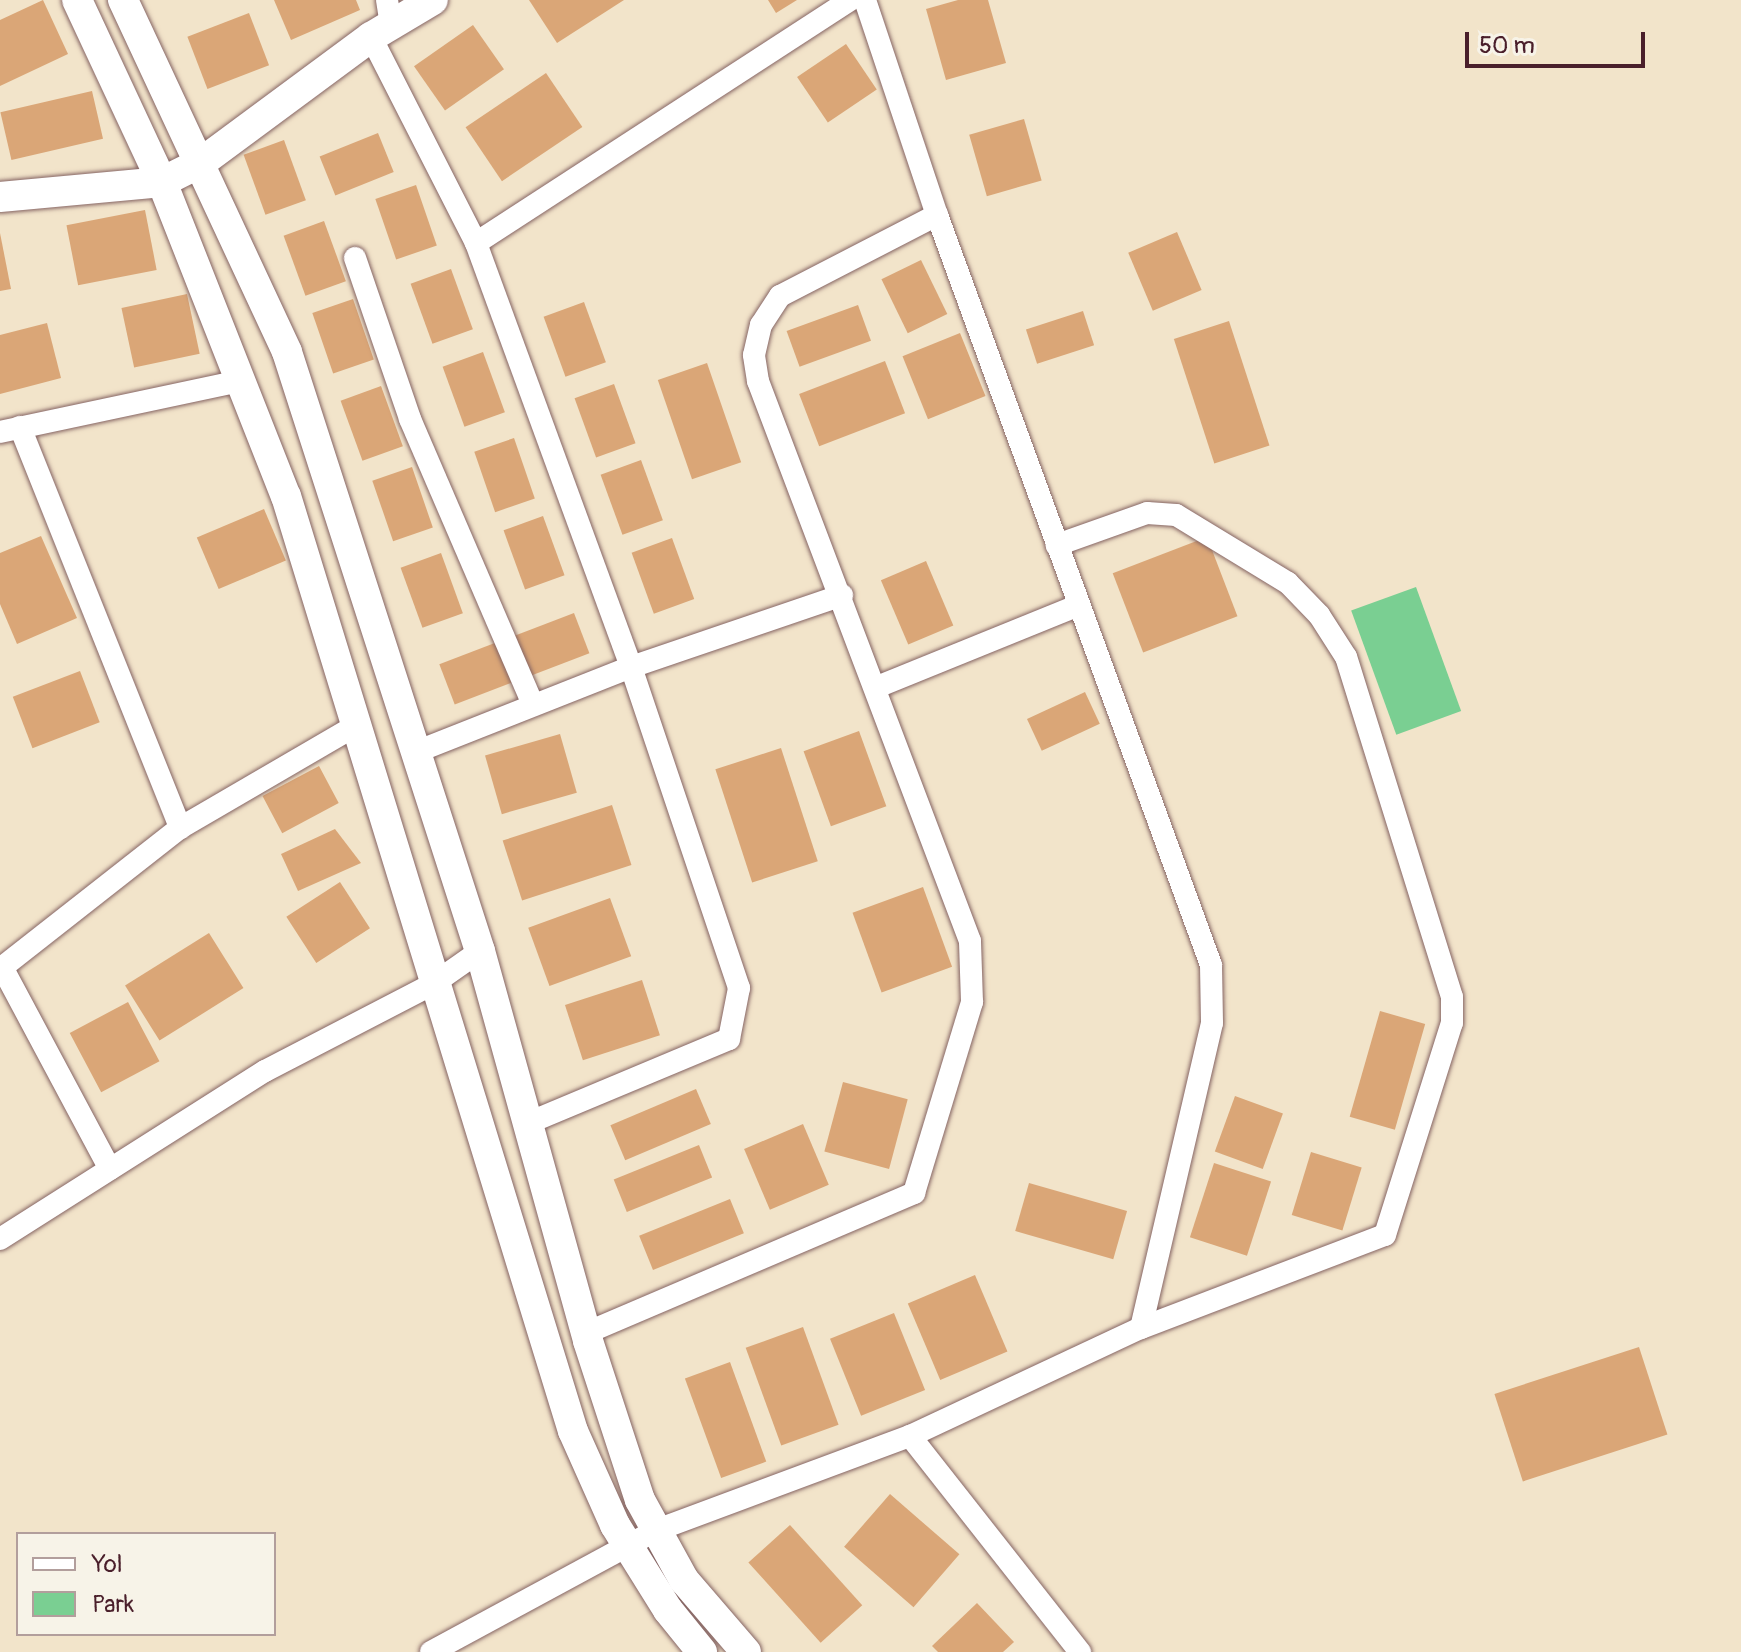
<!DOCTYPE html>
<html>
<head>
<meta charset="utf-8">
<style>
	body { margin:0 }
	#map { position:relative; width:1741px; height:1652px; overflow:hidden; background:#f2e4ca; font-family:Pangolin,sans-serif }
	div>[style] { position:absolute }
	.green>* { inset:0; background:#7acf92; transform-origin:0 0 }
	.building>* { inset:0; background:#daa677; transform-origin:0 0 }
	.roads { filter:drop-shadow(0 0 2px #856463) drop-shadow(0 0 2px #856463) }
	.street>* { height:22px; margin:-11px; padding:0 11px; transform-origin:11px; border-radius:11px; background:#fff }
	.secondary>* { height:30px; margin:-15px; padding:0 15px; transform-origin:15px; border-radius:15px; background:#fff }
	span { translate:-50% -50%; white-space:nowrap; text-align:center; line-height:1.15; -webkit-text-stroke:8px #f7f3e8; paint-order:stroke }
	.legend { position:absolute; left:16px; top:1532px; width:260px; height:104px; box-sizing:border-box; background:#f7f3e8; border:2px solid #b29e9c; margin:0; padding:10px 14px; list-style:none; font-size:24px; color:#4a1f2b }
	.legend li { display:flex; align-items:center; gap:16px; height:40px }
	.legend b { width:40px; border:2px solid #b29e9c }
	.scale { position:absolute; left:1465px; top:32px; width:180px; height:36px; box-sizing:border-box; border:4px solid #4a1f2b; border-top:0; padding-left:10px; font-size:24px; line-height:28px; white-space:nowrap; color:#4a1f2b; -webkit-text-stroke:6px #f7f3e8; paint-order:stroke }
</style>
</head>
<body>
<div id="map">
	<div class="green">
		<i style="left:1416px;top:587px;width:132px;height:69px;rotate:70deg"></i>
	</div>
	<div class="building">
		<i style="clip-path:polygon(43px 0,68px 54px,0 86px,0 20px)"></i>
		<i style="clip-path:polygon(274px 0,356px 0,360px 10px,291px 40px)"></i>
		<i style="clip-path:polygon(529px 0,624px 0,557px 43px)"></i>
		<i style="clip-path:polygon(768px 0,797px 0,776px 13px)"></i>
		<i style="clip-path:polygon(958px 0,988px 0,1006px 63px,946px 80px,926px 9px)"></i>
		<i style="left:249px;top:13px;width:56px;height:66px;rotate:69deg"></i>
		<i style="left:473px;top:25px;width:54px;height:72px;rotate:55deg"></i>
		<i style="left:846px;top:44px;width:55px;height:59px;rotate:56deg"></i>
		<i style="left:546px;top:73px;width:65px;height:97px;rotate:56deg"></i>
		<i style="left:92px;top:91px;width:49px;height:94px;rotate:77deg"></i>
		<i style="left:1024px;top:119px;width:64px;height:57px;rotate:74deg"></i>
		<i style="left:378px;top:133px;width:42px;height:63px;rotate:68deg"></i>
		<i style="left:284px;top:140px;width:64px;height:43px;rotate:70deg"></i>
		<i style="left:416px;top:185px;width:64px;height:43px;rotate:71deg"></i>
		<i style="left:145px;top:210px;width:61px;height:80px;rotate:79deg"></i>
		<i style="left:324px;top:221px;width:64px;height:43px;rotate:70deg"></i>
		<i style="left:1177px;top:232px;width:63px;height:53px;rotate:67deg"></i>
		<i style="clip-path:polygon(0 233px,11px 289px,0 291px)"></i>
		<i style="left:921px;top:260px;width:60px;height:44px;rotate:64deg"></i>
		<i style="left:451px;top:269px;width:64px;height:43px;rotate:70deg"></i>
		<i style="left:187px;top:294px;width:61px;height:67px;rotate:78deg"></i>
		<i style="left:353px;top:299px;width:64px;height:43px;rotate:71deg"></i>
		<i style="left:584px;top:302px;width:64px;height:43px;rotate:70deg"></i>
		<i style="left:858px;top:305px;width:38px;height:76px;rotate:70deg"></i>
		<i style="left:1083px;top:311px;width:36px;height:60px;rotate:72deg"></i>
		<i style="left:1229px;top:321px;width:131px;height:58px;rotate:72deg"></i>
		<i style="clip-path:polygon(47px 323px,61px 378px,0 394px,0 335px)"></i>
		<i style="left:960px;top:333px;width:68px;height:62px;rotate:68deg"></i>
		<i style="left:483px;top:352px;width:64px;height:43px;rotate:70deg"></i>
		<i style="left:885px;top:361px;width:56px;height:92px;rotate:69deg"></i>
		<i style="left:707px;top:363px;width:105px;height:52px;rotate:71deg"></i>
		<i style="left:614px;top:384px;width:63px;height:42px;rotate:70deg"></i>
		<i style="left:381px;top:386px;width:64px;height:43px;rotate:70deg"></i>
		<i style="left:514px;top:438px;width:64px;height:42px;rotate:71deg"></i>
		<i style="left:641px;top:460px;width:64px;height:43px;rotate:70deg"></i>
		<i style="left:412px;top:467px;width:64px;height:42px;rotate:71deg"></i>
		<i style="left:264px;top:509px;width:56px;height:73px;rotate:67deg"></i>
		<i style="left:543px;top:516px;width:63px;height:42px;rotate:70deg"></i>
		<i style="clip-path:polygon(41px 536px,77px 618px,17px 644px,0 604px,0 553px)"></i>
		<i style="left:1207px;top:537px;width:85px;height:101px;rotate:69deg"></i>
		<i style="left:672px;top:538px;width:65px;height:43px;rotate:70deg"></i>
		<i style="left:441px;top:553px;width:64px;height:43px;rotate:70deg"></i>
		<i style="left:926px;top:561px;width:70px;height:49px;rotate:67deg"></i>
		<i style="left:574px;top:613px;width:43px;height:65px;rotate:69deg"></i>
		<i style="left:500px;top:641px;width:43px;height:65px;rotate:69deg"></i>
		<i style="left:80px;top:671px;width:55px;height:72px;rotate:69deg"></i>
		<i style="left:1085px;top:692px;width:35px;height:64px;rotate:65deg"></i>
		<i style="left:859px;top:731px;width:80px;height:59px;rotate:70deg"></i>
		<i style="left:560px;top:734px;width:61px;height:78px;rotate:74deg"></i>
		<i style="left:781px;top:748px;width:119px;height:69px;rotate:72deg"></i>
		<i style="left:319px;top:766px;width:42px;height:64px;rotate:62deg"></i>
		<i style="left:612px;top:805px;width:63px;height:115px;rotate:72deg"></i>
		<i style="clip-path:polygon(335px 829px,361px 863px,298px 891px,281px 854px)"></i>
		<i style="left:340px;top:882px;width:55px;height:64px;rotate:57deg"></i>
		<i style="left:923px;top:887px;width:85px;height:75px;rotate:70deg"></i>
		<i style="left:610px;top:898px;width:62px;height:87px;rotate:70deg"></i>
		<i style="left:209px;top:933px;width:65px;height:99px;rotate:58deg"></i>
		<i style="left:642px;top:980px;width:58px;height:81px;rotate:72deg"></i>
		<i style="left:128px;top:1002px;width:67px;height:66px;rotate:62deg"></i>
		<i style="left:1380px;top:1011px;width:47px;height:110px;rotate:16deg"></i>
		<i style="left:843px;top:1082px;width:67px;height:72px;rotate:15deg"></i>
		<i style="left:696px;top:1089px;width:38px;height:93px;rotate:67deg"></i>
		<i style="left:1235px;top:1096px;width:51px;height:59px;rotate:20deg"></i>
		<i style="left:803px;top:1124px;width:66px;height:64px;rotate:67deg"></i>
		<i style="left:699px;top:1145px;width:35px;height:92px;rotate:68deg"></i>
		<i style="left:1311px;top:1152px;width:53px;height:66px;rotate:17deg"></i>
		<i style="left:1214px;top:1163px;width:60px;height:78px;rotate:18deg"></i>
		<i style="left:1029px;top:1183px;width:102px;height:50px;rotate:16deg"></i>
		<i style="left:730px;top:1199px;width:37px;height:98px;rotate:68deg"></i>
		<i style="left:975px;top:1275px;width:83px;height:73px;rotate:67deg"></i>
		<i style="left:894px;top:1313px;width:83px;height:69px;rotate:68deg"></i>
		<i style="left:803px;top:1327px;width:104px;height:61px;rotate:70deg"></i>
		<i style="left:1639px;top:1347px;width:92px;height:152px;rotate:72deg"></i>
		<i style="left:730px;top:1362px;width:106px;height:48px;rotate:70deg"></i>
		<i style="left:890px;top:1494px;width:92px;height:70px;rotate:41deg"></i>
		<i style="left:790px;top:1525px;width:108px;height:56px;rotate:48deg"></i>
		<i style="clip-path:polygon(977px 1603px,1014px 1642px,1003px 1652px,938px 1652px,932px 1646px)"></i>
	</div>
	<div class="roads">
		<div class="street">
			<i style="left:387px;top:0;width:25px;rotate:81deg"></i>
			<i style="left:865px;top:0;width:227px;rotate:71.5deg"></i>
			<i style="left:937px;top:215px;width:798px;rotate:69.93deg"></i>
			<i style="left:1211px;top:965px;width:58px;rotate:89deg"></i>
			<i style="left:1212px;top:1023px;width:313px;rotate:103.1deg"></i>
			<i style="left:371px;top:37px;width:231px;rotate:63deg"></i>
			<i style="left:476px;top:243px;width:451px;rotate:69.9deg"></i>
			<i style="left:631px;top:667px;width:339px;rotate:71.4deg"></i>
			<i style="left:739px;top:988px;width:52px;rotate:101.1deg"></i>
			<i style="left:729px;top:1039px;width:218px;rotate:157.3deg"></i>
			<i style="left:476px;top:243px;width:446px;rotate:-33deg"></i>
			<i style="left:355px;top:258px;width:170px;rotate:71.1deg"></i>
			<i style="left:410px;top:419px;width:311px;rotate:66.7deg"></i>
			<i style="left:20px;top:427px;width:432px;rotate:68.2deg"></i>
			<i style="left:0;top:432px;width:245px;rotate:-12deg"></i>
			<i style="left:877px;top:687px;width:218px;rotate:-22.1deg"></i>
			<i style="left:416px;top:752px;width:231px;rotate:-21.6deg"></i>
			<i style="left:631px;top:667px;width:223px;rotate:-18.8deg"></i>
			<i style="left:2px;top:967px;width:229px;rotate:61.9deg"></i>
			<i style="left:0;top:969px;width:229px;rotate:-38.1deg"></i>
			<i style="left:180px;top:828px;width:203px;rotate:-30.2deg"></i>
			<i style="left:0;top:1239px;width:314px;rotate:-32.4deg"></i>
			<i style="left:265px;top:1071px;width:189px;rotate:-27.4deg"></i>
			<i style="left:433px;top:984px;width:57px;rotate:-35.1deg"></i>
			<i style="left:586px;top:1333px;width:357px;rotate:-23.1deg"></i>
			<i style="left:914px;top:1193px;width:200px;rotate:-73.1deg"></i>
			<i style="left:972px;top:1002px;width:61px;rotate:-91.9deg"></i>
			<i style="left:970px;top:941px;width:599px;rotate:-110.74deg"></i>
			<i style="left:758px;top:381px;width:26px;rotate:-99deg"></i>
			<i style="left:754px;top:355px;width:31px;rotate:-77deg"></i>
			<i style="left:761px;top:325px;width:35px;rotate:-57deg"></i>
			<i style="left:780px;top:296px;width:177px;rotate:-27.3deg"></i>
			<i style="left:910px;top:1436px;width:275px;rotate:51.8deg"></i>
			<i style="left:431px;top:1652px;width:257px;rotate:-28.4deg"></i>
			<i style="left:657px;top:1530px;width:270px;rotate:-20.4deg"></i>
			<i style="left:910px;top:1436px;width:255px;rotate:-25.1deg"></i>
			<i style="left:1141px;top:1328px;width:261px;rotate:-20.9deg"></i>
			<i style="left:1385px;top:1235px;width:222px;rotate:-72.5deg"></i>
			<i style="left:1452px;top:1023px;width:26px;rotate:-90deg"></i>
			<i style="left:1452px;top:997px;width:356px;rotate:-107.3deg"></i>
			<i style="left:1346px;top:657px;width:50px;rotate:-122.7deg"></i>
			<i style="left:1319px;top:615px;width:45px;rotate:-134.1deg"></i>
			<i style="left:1288px;top:583px;width:131px;rotate:-148.7deg"></i>
			<i style="left:1176px;top:515px;width:29px;rotate:-176deg"></i>
			<i style="left:1147px;top:513px;width:96px;rotate:160.4deg"></i>
		</div>
		<div class="secondary">
			<i style="left:77px;top:0;width:201px;rotate:65deg"></i>
			<i style="left:162px;top:182px;width:338px;rotate:68.5deg"></i>
			<i style="left:286px;top:496px;width:978px;rotate:72.94deg"></i>
			<i style="left:573px;top:1431px;width:103px;rotate:65.9deg"></i>
			<i style="left:615px;top:1525px;width:100px;rotate:58.1deg"></i>
			<i style="left:668px;top:1610px;width:54px;rotate:51deg"></i>
			<i style="left:123px;top:0;width:388px;rotate:65deg"></i>
			<i style="left:287px;top:352px;width:629px;rotate:72.14deg"></i>
			<i style="left:480px;top:951px;width:405px;rotate:74.5deg"></i>
			<i style="left:588px;top:1341px;width:167px;rotate:71.9deg"></i>
			<i style="left:640px;top:1500px;width:91px;rotate:61.2deg"></i>
			<i style="left:684px;top:1580px;width:95px;rotate:49.3deg"></i>
			<i style="left:0;top:197px;width:163px;rotate:-5.3deg"></i>
			<i style="left:162px;top:182px;width:45px;rotate:-26.6deg"></i>
			<i style="left:202px;top:162px;width:210px;rotate:-36.5deg"></i>
			<i style="left:371px;top:37px;width:72px;rotate:-30.8deg"></i>
		</div>
	</div>
	<ul class="legend">
	<li><b style="height:10px;background:#fff"></b>Yol</li>
	<li><b style="height:22px;background:#7acf92"></b>Park</li>
	</ul>
	<div class="scale">50 m</div>
</div>
</body>
</html>
